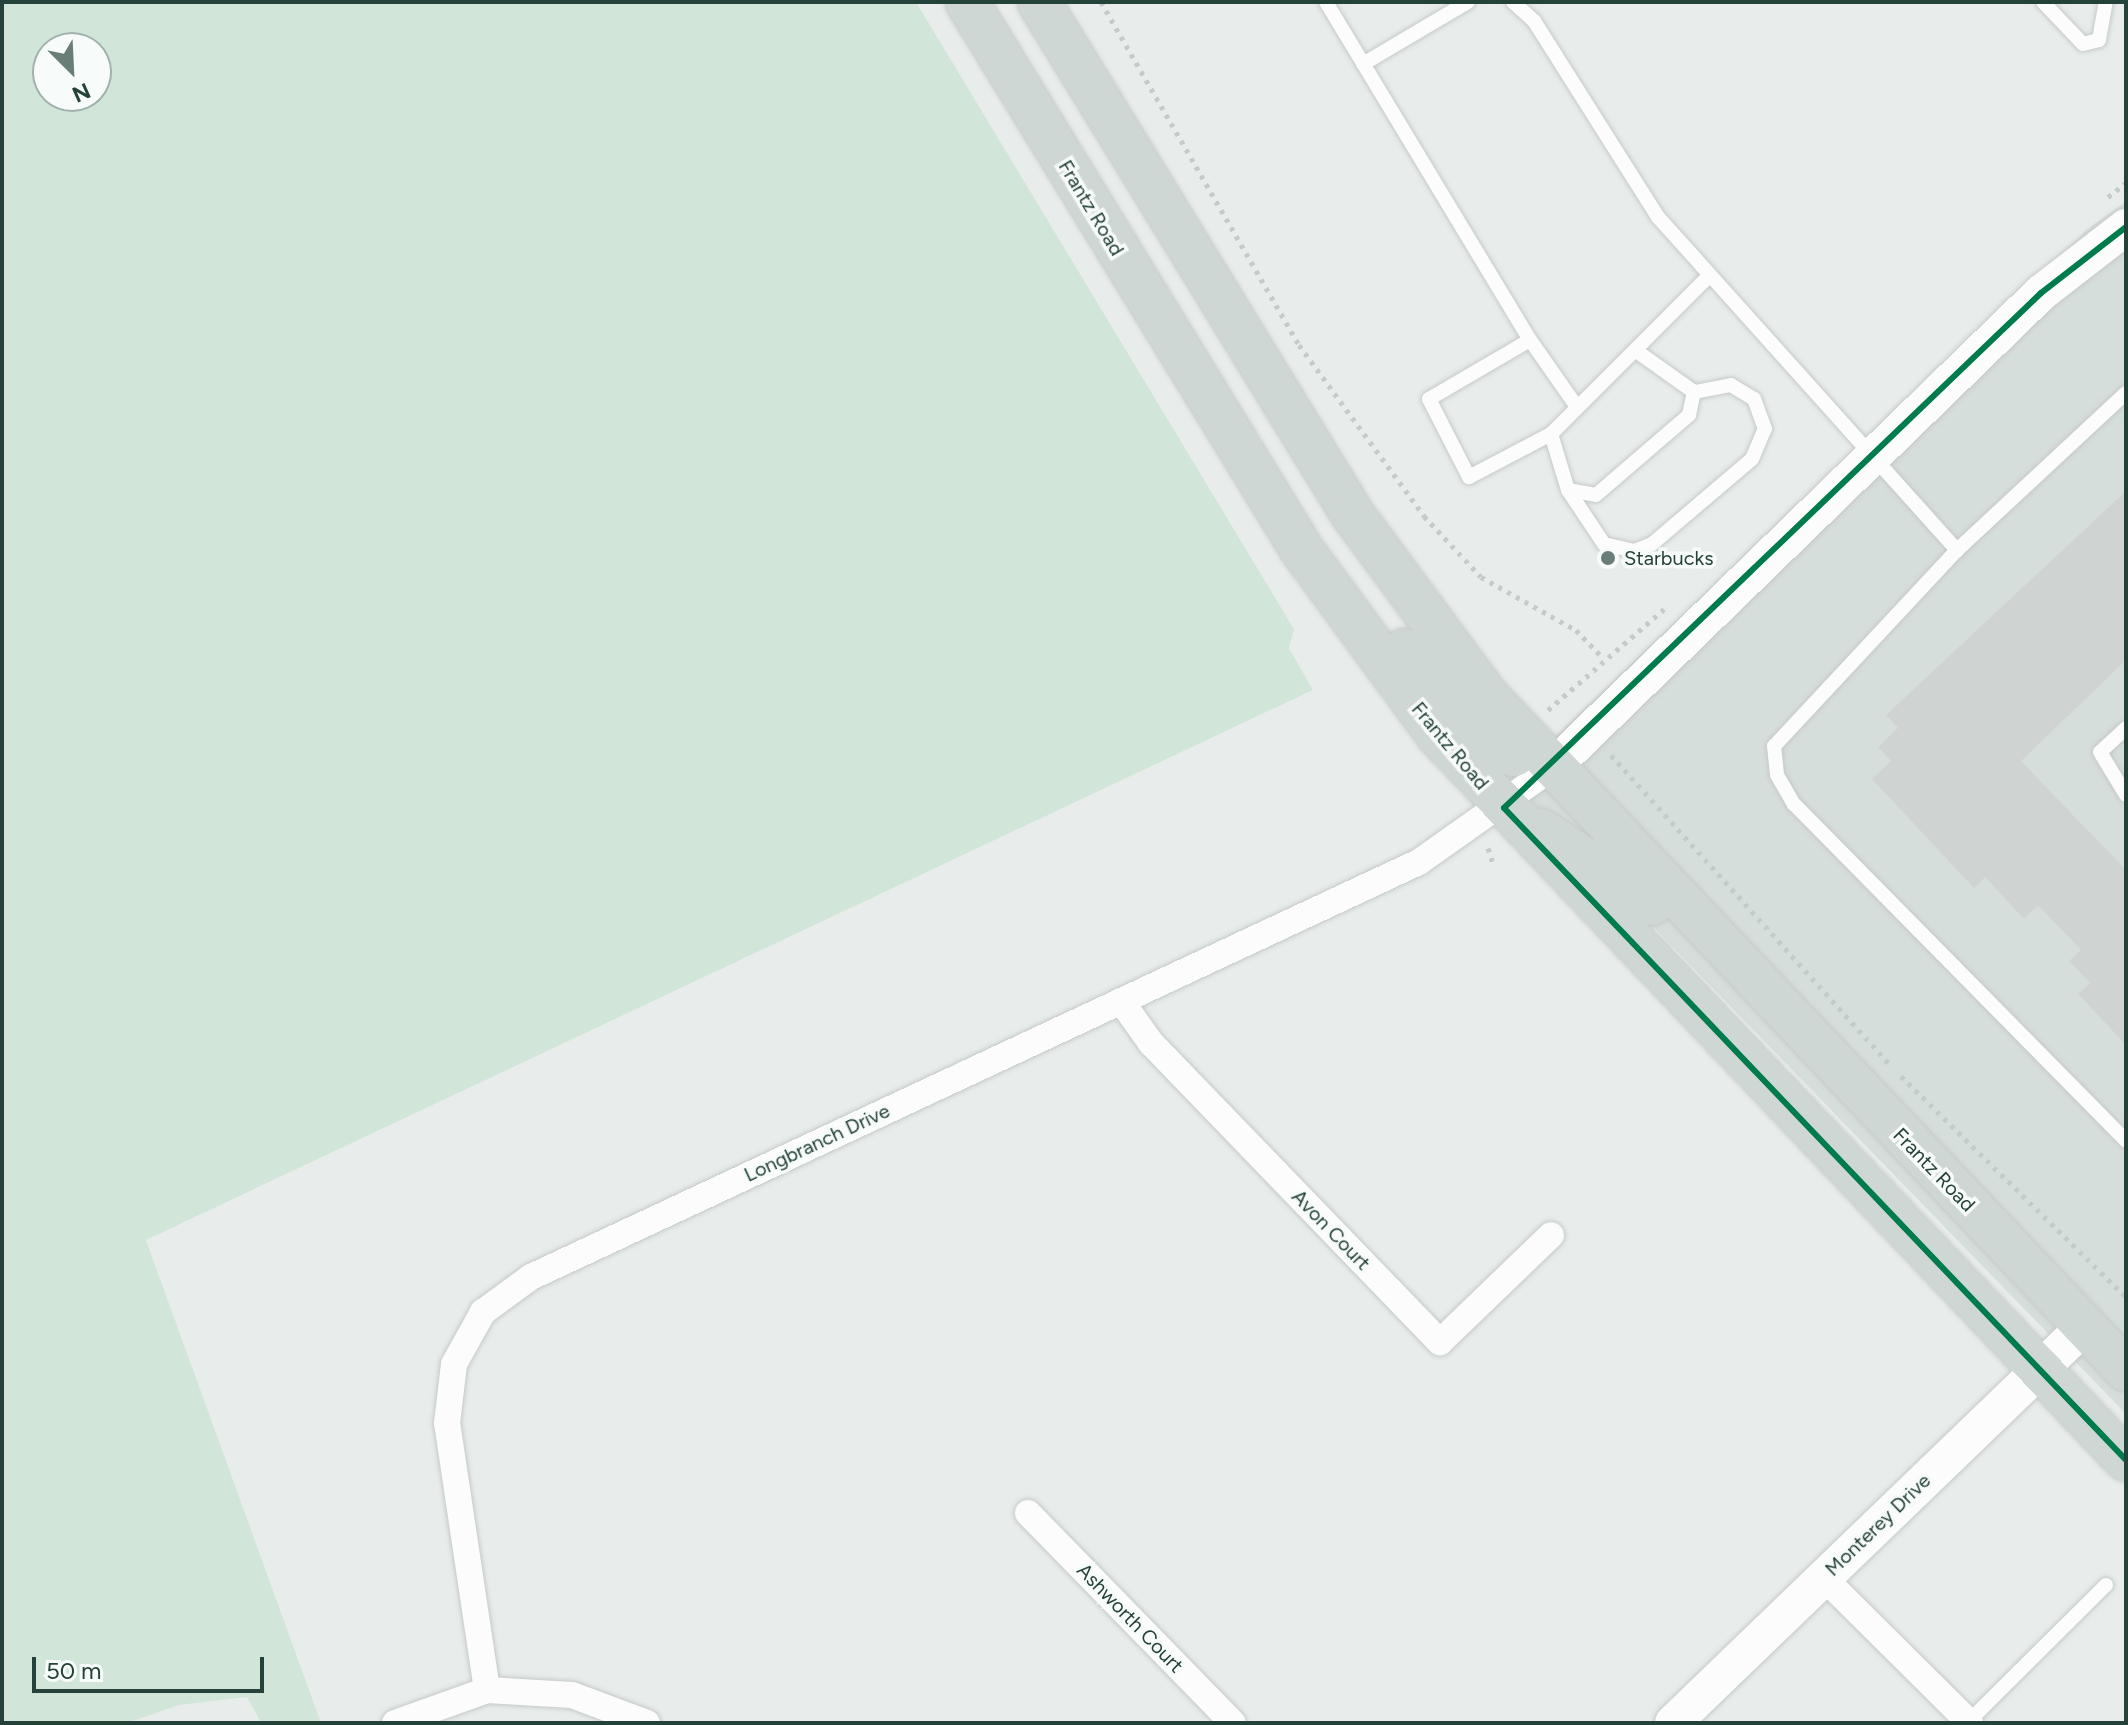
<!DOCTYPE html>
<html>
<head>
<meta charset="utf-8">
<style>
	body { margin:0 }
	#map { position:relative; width:2128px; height:1725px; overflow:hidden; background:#e8edeb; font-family:Figtree,sans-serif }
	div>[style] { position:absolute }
	.built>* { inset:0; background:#d6dedb }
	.green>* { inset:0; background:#d1e6d8 }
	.building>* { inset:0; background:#cfd4d2 }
	.path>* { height:5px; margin-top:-2.5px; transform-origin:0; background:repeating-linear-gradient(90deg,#c3ccca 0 4px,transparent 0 10px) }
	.roads { filter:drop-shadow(0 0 2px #c5cac8) drop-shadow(0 0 2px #c5cac8) }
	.lane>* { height:14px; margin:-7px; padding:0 7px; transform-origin:7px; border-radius:7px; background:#fcfcfc }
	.street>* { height:26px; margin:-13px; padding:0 13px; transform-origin:13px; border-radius:13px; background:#fcfcfc }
	.secondary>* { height:36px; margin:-18px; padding:0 18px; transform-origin:18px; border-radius:18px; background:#fcfcfc }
	.primary>* { height:42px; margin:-21px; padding:0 21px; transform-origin:21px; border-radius:21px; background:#cfd7d5 }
	.bus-1>* { height:6px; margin:-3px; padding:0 3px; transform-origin:3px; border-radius:3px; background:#007b4b }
	.dots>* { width:22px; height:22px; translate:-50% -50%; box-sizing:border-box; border:4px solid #f7fbf9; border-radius:50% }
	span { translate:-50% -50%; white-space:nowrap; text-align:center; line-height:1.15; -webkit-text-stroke:7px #f7fbf9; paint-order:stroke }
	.street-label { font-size:20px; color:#24423a }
	.poi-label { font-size:20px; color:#24423a }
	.left { translate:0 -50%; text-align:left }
	.frame { position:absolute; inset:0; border:4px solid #24423a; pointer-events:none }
	.north { position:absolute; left:32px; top:32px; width:80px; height:80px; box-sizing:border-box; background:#f7fbf9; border:2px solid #a3b1ad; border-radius:50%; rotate:156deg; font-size:22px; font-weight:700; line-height:32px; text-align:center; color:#24423a }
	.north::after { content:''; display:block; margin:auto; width:28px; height:36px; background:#697e78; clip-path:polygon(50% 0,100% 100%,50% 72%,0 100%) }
	.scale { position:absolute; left:32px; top:1657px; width:232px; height:36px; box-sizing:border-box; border:4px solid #24423a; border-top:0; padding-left:10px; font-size:24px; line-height:28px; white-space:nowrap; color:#24423a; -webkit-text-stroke:6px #f7fbf9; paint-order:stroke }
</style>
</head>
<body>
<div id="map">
	<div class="built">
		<i style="clip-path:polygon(2126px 202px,2126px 1414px,1510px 779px,2090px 227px)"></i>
	</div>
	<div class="green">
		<i style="clip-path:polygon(evenodd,2px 2px,916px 2px,1294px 629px,1289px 648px,1313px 690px,146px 1240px,321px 1723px,261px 1723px,247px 1697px,179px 1705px,127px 1723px,2px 1723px,2px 2px,48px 48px,96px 48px,96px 96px,48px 96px,48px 48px)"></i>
	</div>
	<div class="building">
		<i style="clip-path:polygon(2126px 491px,2126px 660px,2021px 761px,2126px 870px,2126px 1045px,2078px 994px,2090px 983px,2069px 961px,2081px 950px,2038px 905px,2024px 919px,1985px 877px,1974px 888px,1872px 779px,1891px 761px,1878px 747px,1898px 728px,1886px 715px)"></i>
	</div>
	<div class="path">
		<i style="left:1101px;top:2px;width:396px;rotate:60deg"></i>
		<i style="left:1299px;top:345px;width:212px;rotate:53.8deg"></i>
		<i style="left:1424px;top:516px;width:83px;rotate:46.9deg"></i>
		<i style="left:1481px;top:577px;width:109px;rotate:29.2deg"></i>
		<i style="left:1576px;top:630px;width:40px;rotate:46deg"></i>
		<i style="left:2108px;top:197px;width:23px;rotate:-38deg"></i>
		<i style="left:1548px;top:710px;width:154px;rotate:-41deg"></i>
		<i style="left:1611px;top:755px;width:418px;rotate:48deg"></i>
		<i style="left:1488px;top:848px;width:19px;rotate:72deg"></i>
		<i style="left:1901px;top:1076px;width:315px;rotate:44.5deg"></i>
	</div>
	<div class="roads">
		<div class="lane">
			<i style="left:1326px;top:2px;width:395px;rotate:58.9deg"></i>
			<i style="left:1513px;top:2px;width:28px;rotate:42deg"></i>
			<i style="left:1534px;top:21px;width:232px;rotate:57.7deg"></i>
			<i style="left:1658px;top:217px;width:448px;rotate:48.1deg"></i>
			<i style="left:2043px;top:2px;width:58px;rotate:46.4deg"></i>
			<i style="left:2083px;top:44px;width:16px;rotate:-14deg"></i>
			<i style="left:2099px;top:40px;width:39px;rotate:-80deg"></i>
			<i style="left:1363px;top:64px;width:122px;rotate:-30.6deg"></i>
			<i style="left:2126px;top:393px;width:231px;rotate:137.1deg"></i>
			<i style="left:1957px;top:550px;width:268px;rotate:133deg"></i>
			<i style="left:1774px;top:746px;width:29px;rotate:84deg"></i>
			<i style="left:1777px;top:775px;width:34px;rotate:60deg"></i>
			<i style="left:1794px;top:804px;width:473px;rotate:45.4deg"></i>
			<i style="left:1577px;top:407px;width:82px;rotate:-125deg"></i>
			<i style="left:1530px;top:340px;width:117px;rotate:149.7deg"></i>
			<i style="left:1429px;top:399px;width:88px;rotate:62.9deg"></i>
			<i style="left:1469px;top:477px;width:93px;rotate:-27.7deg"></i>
			<i style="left:1551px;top:434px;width:223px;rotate:-45deg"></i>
			<i style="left:1551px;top:434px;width:59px;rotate:73.1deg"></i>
			<i style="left:1568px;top:490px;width:65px;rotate:56.3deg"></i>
			<i style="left:1604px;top:544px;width:31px;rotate:13deg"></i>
			<i style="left:1634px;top:551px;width:19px;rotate:-21deg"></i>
			<i style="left:1652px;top:544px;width:131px;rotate:-40.4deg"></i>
			<i style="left:1752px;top:459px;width:33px;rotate:-67deg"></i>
			<i style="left:1765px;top:429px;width:32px;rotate:-110deg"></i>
			<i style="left:1754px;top:399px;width:27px;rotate:-149deg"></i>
			<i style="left:1731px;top:385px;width:38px;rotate:169deg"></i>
			<i style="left:1694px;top:392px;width:72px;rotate:-144.6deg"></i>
			<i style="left:1568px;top:490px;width:28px;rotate:10deg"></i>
			<i style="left:1596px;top:495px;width:123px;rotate:-40.7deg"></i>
			<i style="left:1689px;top:415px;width:24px;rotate:-78deg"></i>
			<i style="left:2126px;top:728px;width:35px;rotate:137deg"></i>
			<i style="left:2100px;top:752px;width:50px;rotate:58.8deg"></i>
			<i style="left:1967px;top:1723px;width:196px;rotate:-44.8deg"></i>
		</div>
		<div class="street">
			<i style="left:1121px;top:1001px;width:52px;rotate:54.5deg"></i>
			<i style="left:1151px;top:1043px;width:416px;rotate:46deg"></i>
			<i style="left:1440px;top:1342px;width:154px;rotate:-43.9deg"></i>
			<i style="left:1028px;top:1513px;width:293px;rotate:45.7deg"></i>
			<i style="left:1824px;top:1578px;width:206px;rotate:44.8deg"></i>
			<i style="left:487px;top:1690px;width:270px;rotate:-98.5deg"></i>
			<i style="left:447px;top:1423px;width:59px;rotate:-83.2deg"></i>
			<i style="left:454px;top:1364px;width:60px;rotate:-60.9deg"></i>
			<i style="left:483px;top:1312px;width:59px;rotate:-36.1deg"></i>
			<i style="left:531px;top:1277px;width:980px;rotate:-25.05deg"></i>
			<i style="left:1419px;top:862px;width:163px;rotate:-35.3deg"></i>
			<i style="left:395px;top:1723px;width:98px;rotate:-19.7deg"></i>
			<i style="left:487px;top:1690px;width:85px;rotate:3.4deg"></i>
			<i style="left:572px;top:1695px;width:80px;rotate:20.5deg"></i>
		</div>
		<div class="secondary">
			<i style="left:1552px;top:768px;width:682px;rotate:-44.17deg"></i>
			<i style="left:2041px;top:293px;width:108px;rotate:-37.8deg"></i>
			<i style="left:1673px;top:1723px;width:571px;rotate:-43.94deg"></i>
		</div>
		<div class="primary">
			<i style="left:967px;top:2px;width:642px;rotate:58.56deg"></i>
			<i style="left:1302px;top:550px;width:230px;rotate:53.7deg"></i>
			<i style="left:1438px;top:735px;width:999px;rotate:46.5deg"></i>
			<i style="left:1039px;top:2px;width:601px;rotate:58.53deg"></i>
			<i style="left:1353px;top:515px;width:224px;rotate:53.5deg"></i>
			<i style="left:1486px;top:695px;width:930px;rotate:46.52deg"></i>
			<i style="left:1404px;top:650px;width:90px;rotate:48.2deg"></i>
			<i style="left:1464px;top:717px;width:63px;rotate:37.2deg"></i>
			<i style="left:1541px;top:830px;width:133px;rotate:33.7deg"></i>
		</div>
	</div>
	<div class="bus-1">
		<i style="left:2126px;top:227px;width:108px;rotate:142.2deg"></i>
		<i style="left:2041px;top:293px;width:744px;rotate:136.2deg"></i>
		<i style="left:1504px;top:808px;width:901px;rotate:46.35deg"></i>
	</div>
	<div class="dots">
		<i style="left:1608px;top:558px;background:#697e78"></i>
	</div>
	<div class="street-label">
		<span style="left:1091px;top:208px;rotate:59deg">Frantz Road</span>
		<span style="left:1450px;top:746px;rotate:50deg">Frantz Road</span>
		<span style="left:817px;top:1143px;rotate:-25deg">Longbranch Drive</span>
		<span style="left:1934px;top:1170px;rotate:46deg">Frantz Road</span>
		<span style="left:1331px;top:1230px;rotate:46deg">Avon Court</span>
		<span style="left:1878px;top:1525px;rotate:-44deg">Monterey Drive</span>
		<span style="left:1130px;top:1618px;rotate:46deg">Ashworth Court</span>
	</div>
	<div class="poi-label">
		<span class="left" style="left:1624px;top:558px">Starbucks</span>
	</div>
	<div class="frame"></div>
	<div class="north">N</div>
	<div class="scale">50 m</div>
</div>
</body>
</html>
